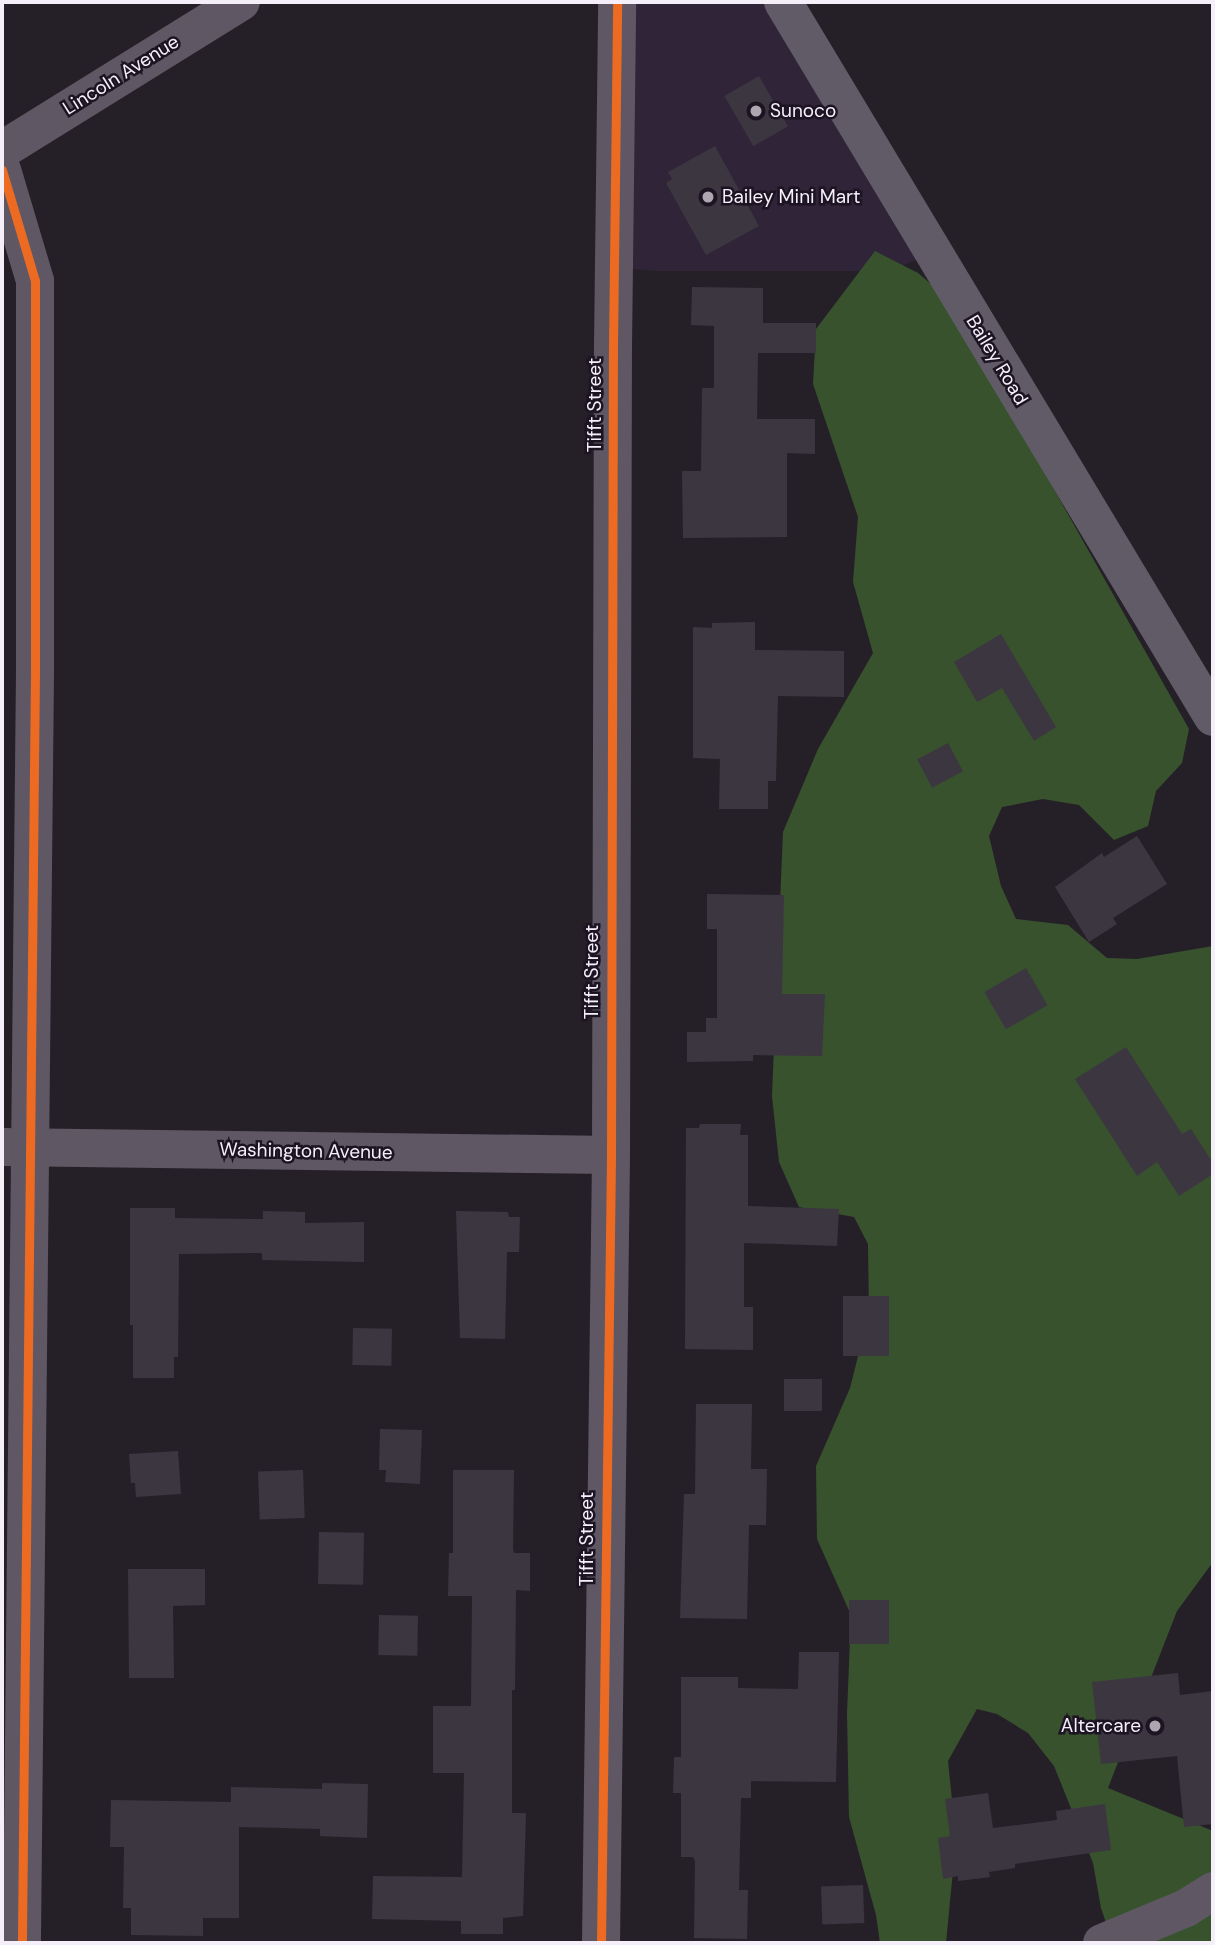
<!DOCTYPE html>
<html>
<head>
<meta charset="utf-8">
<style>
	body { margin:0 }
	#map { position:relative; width:1215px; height:1945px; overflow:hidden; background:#252028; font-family:"DM Sans",sans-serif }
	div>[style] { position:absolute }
	.built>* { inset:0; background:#2f2438 }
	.forest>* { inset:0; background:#38522e }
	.building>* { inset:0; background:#3c3641; transform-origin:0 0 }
	.street>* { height:38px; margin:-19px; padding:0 19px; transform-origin:19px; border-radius:19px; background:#5f5864 }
	.secondary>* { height:38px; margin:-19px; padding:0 19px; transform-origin:19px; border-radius:19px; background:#615b68 }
	.cycleway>* { height:9px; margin:-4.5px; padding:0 4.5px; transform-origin:4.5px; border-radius:4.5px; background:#ed6a23 }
	.dots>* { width:19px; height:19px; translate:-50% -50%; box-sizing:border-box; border:4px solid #1c1323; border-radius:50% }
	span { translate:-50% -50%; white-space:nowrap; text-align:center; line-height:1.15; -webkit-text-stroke:5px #1c1323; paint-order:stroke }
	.street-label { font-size:19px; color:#f5effa }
	.poi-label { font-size:19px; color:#f5effa }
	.left { translate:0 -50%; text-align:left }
	.right { translate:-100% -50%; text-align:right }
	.frame { position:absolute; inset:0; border:4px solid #f5effa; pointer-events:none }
</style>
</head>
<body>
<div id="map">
	<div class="built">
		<i style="clip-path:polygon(617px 2px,783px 2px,933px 253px,889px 271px,655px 271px,614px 267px)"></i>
	</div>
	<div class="forest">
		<i style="clip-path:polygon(875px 251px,918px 273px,945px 296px,1189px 729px,1182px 763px,1156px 791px,1148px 826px,1114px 840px,1079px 805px,1043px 799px,1002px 807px,989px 836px,1001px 886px,1016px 919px,1068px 925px,1107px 958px,1137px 959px,1213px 946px,1213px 1562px,1177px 1611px,1108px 1788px,1213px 1831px,1213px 1943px,1113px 1943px,1101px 1908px,1093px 1863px,1054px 1766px,1028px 1733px,997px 1714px,977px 1709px,948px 1761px,956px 1839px,946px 1943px,880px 1943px,876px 1915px,849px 1817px,847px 1713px,851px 1615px,817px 1539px,816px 1466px,850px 1388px,869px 1313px,868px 1244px,854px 1217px,799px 1207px,779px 1162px,772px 1096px,783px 832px,818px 749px,873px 653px,853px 582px,858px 517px,813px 384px,816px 329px)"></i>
	</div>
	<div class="building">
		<i style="left:759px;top:76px;width:58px;height:40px;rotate:60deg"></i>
		<i style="clip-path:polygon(715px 146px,759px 226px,706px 255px,666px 183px,672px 179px,668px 172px)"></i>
		<i style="clip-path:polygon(692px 287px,763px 288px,763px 323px,816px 323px,816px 353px,758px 353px,757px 419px,815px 419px,815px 454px,787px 453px,787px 537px,683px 538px,682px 471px,701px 471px,702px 388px,714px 388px,714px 326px,691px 325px)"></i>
		<i style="clip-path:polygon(755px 622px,755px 650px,844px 651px,844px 697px,778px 696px,776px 781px,768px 781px,768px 809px,719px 809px,720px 759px,693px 758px,693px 627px,712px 628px,712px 623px)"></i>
		<i style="clip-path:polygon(1001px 634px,1056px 727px,1034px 741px,1002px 688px,977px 702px,954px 662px)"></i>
		<i style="left:948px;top:743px;width:32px;height:35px;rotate:62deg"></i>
		<i style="clip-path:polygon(1137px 836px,1167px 884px,1113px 918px,1117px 924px,1089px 942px,1055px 887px,1102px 853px,1104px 857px)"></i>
		<i style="clip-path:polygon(707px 894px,784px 895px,782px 994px,825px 994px,822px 1056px,753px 1055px,753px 1061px,687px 1062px,687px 1032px,706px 1032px,706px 1018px,717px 1018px,717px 929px,707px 929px)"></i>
		<i style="left:1026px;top:968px;width:43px;height:48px;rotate:60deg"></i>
		<i style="clip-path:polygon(1126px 1047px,1182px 1134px,1191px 1129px,1213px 1163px,1213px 1174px,1179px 1196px,1157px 1162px,1137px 1176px,1075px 1079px)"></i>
		<i style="clip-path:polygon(700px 1124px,741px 1124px,740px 1135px,748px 1135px,748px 1206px,839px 1209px,837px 1246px,744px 1243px,744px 1307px,753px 1307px,753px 1350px,685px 1349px,686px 1128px,699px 1128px)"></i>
		<i style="clip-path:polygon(130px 1208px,175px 1208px,175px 1218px,263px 1219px,263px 1211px,305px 1212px,305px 1223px,364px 1222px,364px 1262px,262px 1260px,262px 1253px,179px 1254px,178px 1357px,174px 1357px,174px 1378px,133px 1378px,133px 1325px,130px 1325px)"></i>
		<i style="clip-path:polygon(456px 1211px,508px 1212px,509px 1217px,520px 1217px,519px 1252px,507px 1252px,505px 1339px,460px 1338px)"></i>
		<i style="left:843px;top:1296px;width:46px;height:60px"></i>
		<i style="left:353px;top:1328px;width:39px;height:37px;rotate:1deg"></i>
		<i style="left:822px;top:1379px;width:32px;height:38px;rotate:90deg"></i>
		<i style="clip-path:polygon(696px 1404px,752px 1404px,751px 1469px,767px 1469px,766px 1525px,749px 1525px,747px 1619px,680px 1618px,684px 1494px,695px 1494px)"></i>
		<i style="clip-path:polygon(380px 1429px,422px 1430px,420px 1484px,385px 1482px,386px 1470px,379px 1470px)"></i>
		<i style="clip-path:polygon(178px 1451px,181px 1494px,136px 1497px,135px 1483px,131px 1483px,129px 1454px)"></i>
		<i style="left:303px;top:1470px;width:48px;height:45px;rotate:88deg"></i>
		<i style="clip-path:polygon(453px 1470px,514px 1470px,513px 1549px,514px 1553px,530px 1553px,530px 1591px,516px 1590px,515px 1690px,512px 1690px,512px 1813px,526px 1813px,523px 1916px,503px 1918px,503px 1934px,461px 1934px,461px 1921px,372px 1919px,373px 1876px,462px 1877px,464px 1773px,433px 1773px,433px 1706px,471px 1706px,472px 1596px,448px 1596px,449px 1553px,453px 1553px)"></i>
		<i style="left:319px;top:1532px;width:45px;height:52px;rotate:1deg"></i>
		<i style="clip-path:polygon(128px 1569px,205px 1569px,205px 1605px,173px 1606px,174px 1678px,129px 1678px)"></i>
		<i style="left:849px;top:1600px;width:40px;height:44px"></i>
		<i style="left:379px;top:1615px;width:39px;height:40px;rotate:1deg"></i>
		<i style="clip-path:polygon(799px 1652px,839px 1652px,836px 1782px,751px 1781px,751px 1798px,741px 1798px,739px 1890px,748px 1890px,747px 1939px,694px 1938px,695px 1861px,693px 1857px,681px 1857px,681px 1793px,673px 1793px,674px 1757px,681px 1757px,681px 1677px,738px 1677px,738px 1688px,798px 1689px)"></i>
		<i style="clip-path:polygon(1178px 1673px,1180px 1695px,1213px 1691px,1213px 1824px,1184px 1827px,1177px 1756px,1101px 1764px,1092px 1682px)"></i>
		<i style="clip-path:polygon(322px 1783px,368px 1784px,367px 1838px,320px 1836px,320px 1829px,239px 1827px,239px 1918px,203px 1918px,203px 1936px,131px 1935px,131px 1908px,123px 1908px,124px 1847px,110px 1847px,111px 1800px,231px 1802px,231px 1787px,322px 1789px)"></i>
		<i style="clip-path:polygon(988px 1793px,993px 1828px,1057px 1820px,1056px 1811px,1105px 1804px,1111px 1850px,1015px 1864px,1015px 1868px,989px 1872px,990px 1877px,958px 1881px,958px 1876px,943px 1879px,938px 1838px,950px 1836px,945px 1799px)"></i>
		<i style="left:863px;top:1885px;width:38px;height:42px;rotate:88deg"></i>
	</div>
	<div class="street">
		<i style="left:2px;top:150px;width:281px;rotate:-31.8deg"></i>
		<i style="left:2px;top:170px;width:116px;rotate:73.4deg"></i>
		<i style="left:35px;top:281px;width:392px;rotate:90deg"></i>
		<i style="left:35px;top:673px;width:1270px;rotate:90.59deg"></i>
		<i style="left:2px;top:1147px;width:609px;rotate:0.75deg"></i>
		<i style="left:601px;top:1943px;width:788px;rotate:-89.27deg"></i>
		<i style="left:611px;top:1155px;width:809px;rotate:-89.86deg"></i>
		<i style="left:613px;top:346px;width:344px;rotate:-89.3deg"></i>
		<i style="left:1102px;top:1943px;width:91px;rotate:-22.6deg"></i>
		<i style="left:1186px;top:1908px;width:32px;rotate:-32deg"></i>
	</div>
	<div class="secondary">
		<i style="left:783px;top:2px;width:834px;rotate:58.98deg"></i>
	</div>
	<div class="cycleway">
		<i style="left:2px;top:170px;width:116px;rotate:73.4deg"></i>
		<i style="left:35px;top:281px;width:392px;rotate:90deg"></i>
		<i style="left:35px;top:673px;width:1270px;rotate:90.59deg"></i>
		<i style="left:601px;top:1943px;width:788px;rotate:-89.27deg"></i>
		<i style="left:611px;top:1155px;width:809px;rotate:-89.86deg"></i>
		<i style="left:613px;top:346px;width:344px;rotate:-89.3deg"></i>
	</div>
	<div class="dots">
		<i style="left:756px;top:111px;background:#aca7b0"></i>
		<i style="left:708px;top:197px;background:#aca7b0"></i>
		<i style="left:1155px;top:1726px;background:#aca7b0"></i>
	</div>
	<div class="street-label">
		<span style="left:121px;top:75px;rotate:-32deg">Lincoln Avenue</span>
		<span style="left:997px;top:360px;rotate:59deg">Bailey Road</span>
		<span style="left:595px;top:405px;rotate:-90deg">Tifft Street</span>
		<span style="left:592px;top:972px;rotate:-90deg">Tifft Street</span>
		<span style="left:306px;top:1151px;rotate:1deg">Washington Avenue</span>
		<span style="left:587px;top:1539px;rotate:-90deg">Tifft Street</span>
	</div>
	<div class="poi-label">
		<span class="left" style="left:770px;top:111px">Sunoco</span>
		<span class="left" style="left:722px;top:197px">Bailey Mini Mart</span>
		<span class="right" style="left:1141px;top:1726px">Altercare</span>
	</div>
	<div class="frame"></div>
</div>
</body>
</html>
